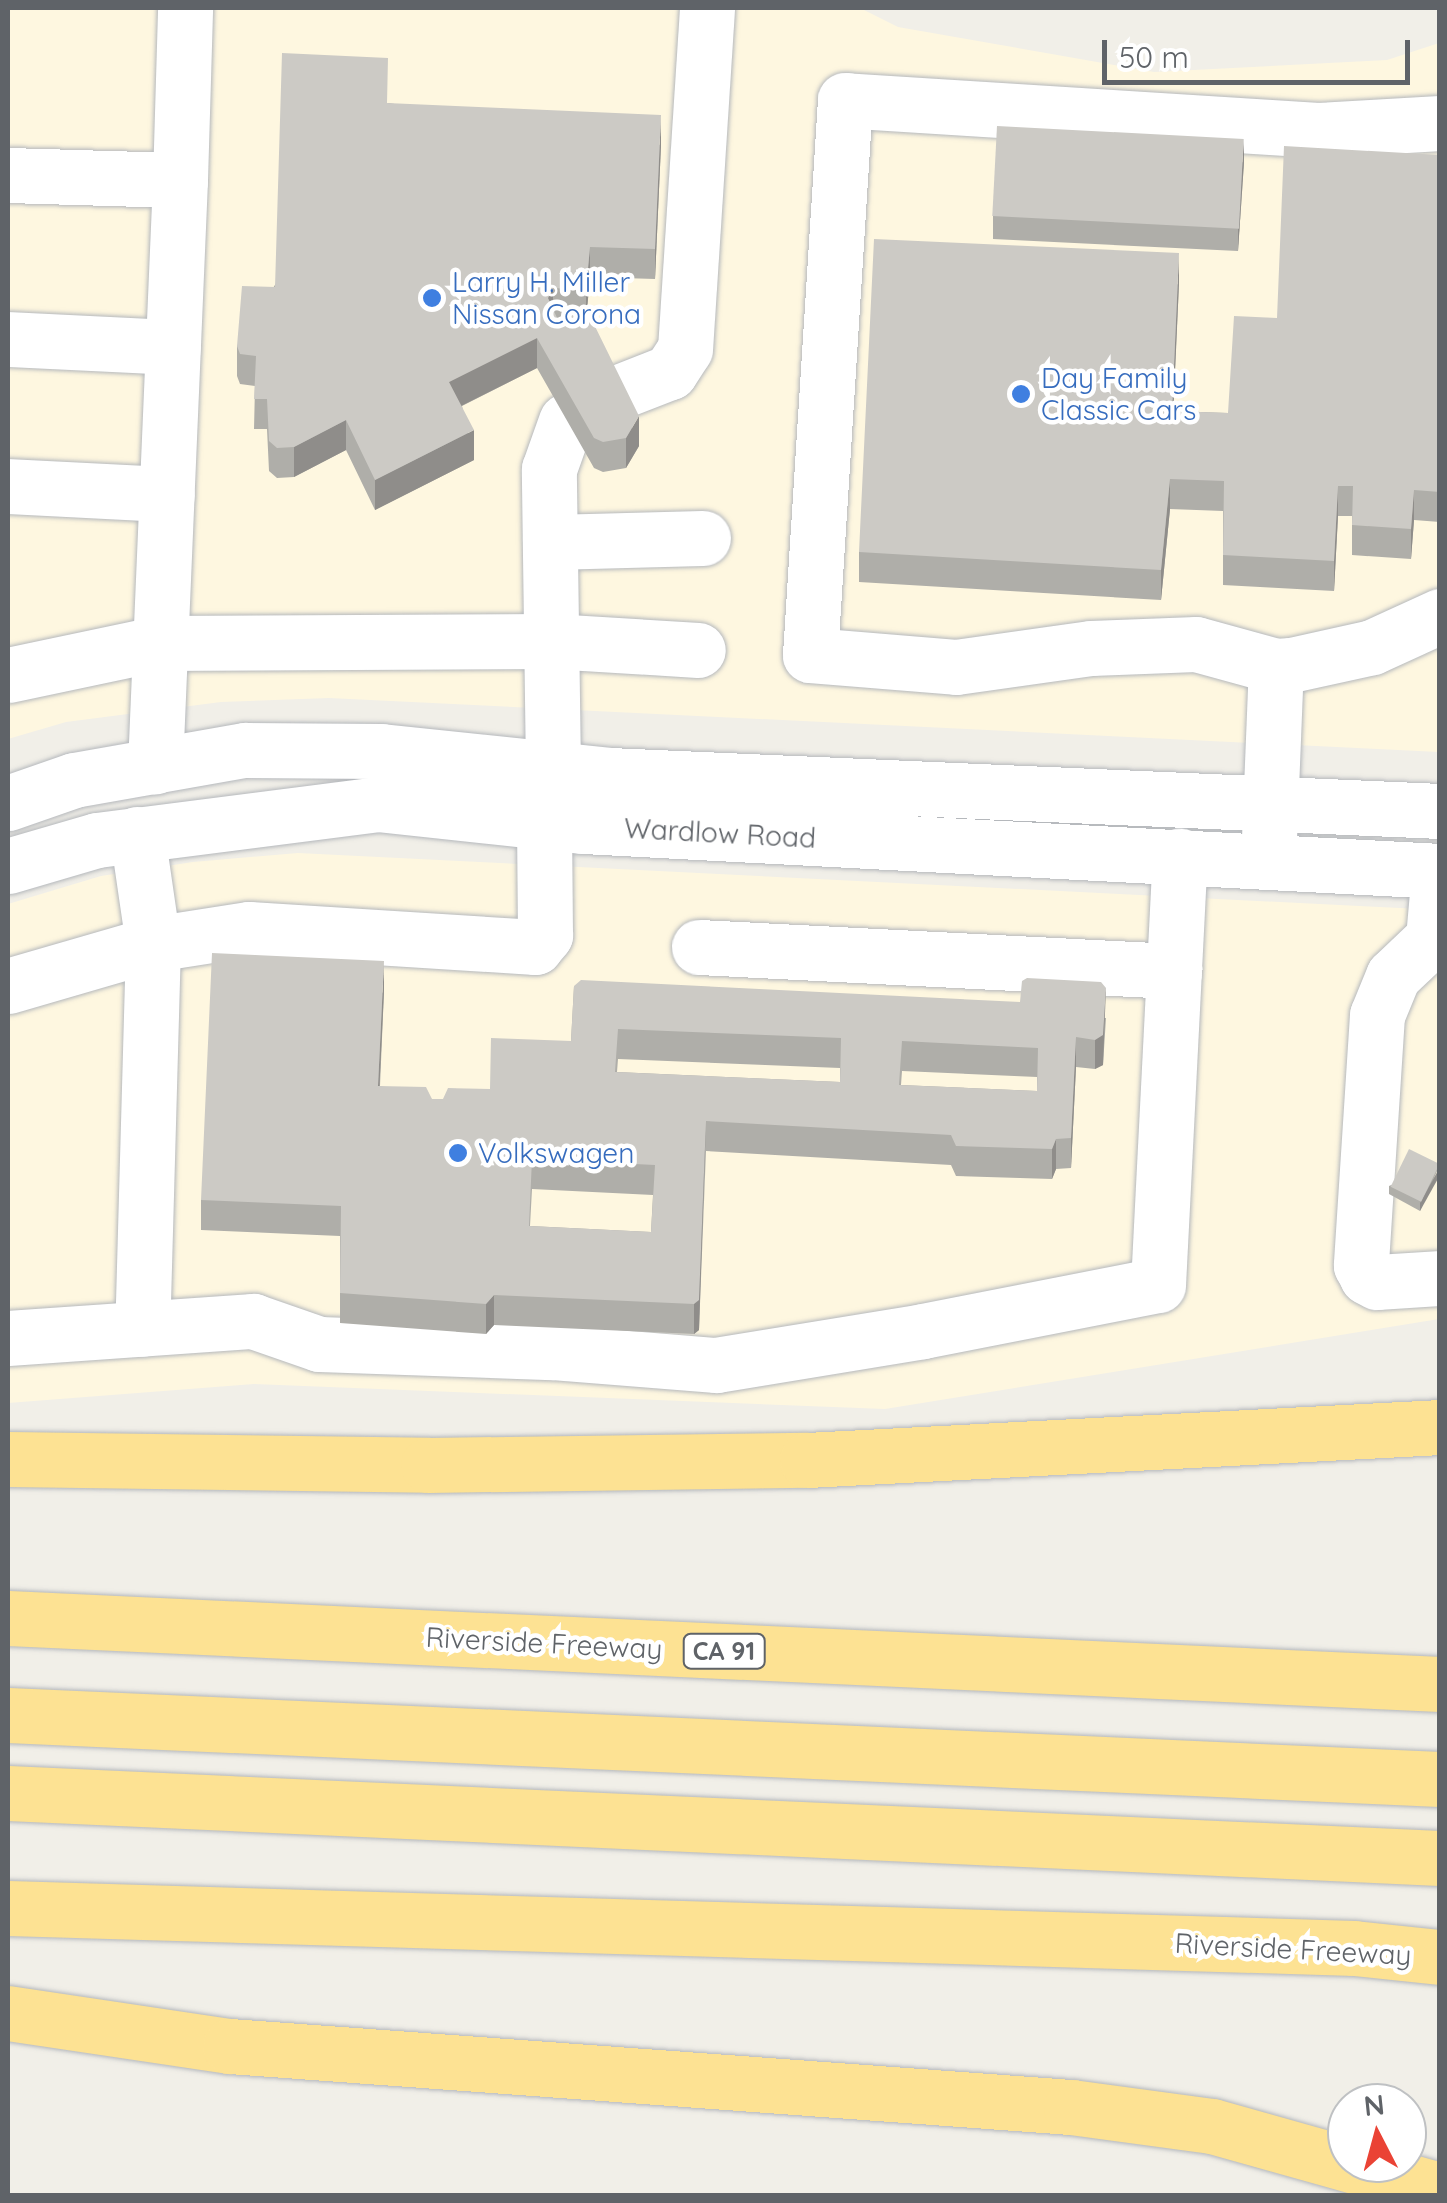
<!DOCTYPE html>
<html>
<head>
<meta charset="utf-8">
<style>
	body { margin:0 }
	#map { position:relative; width:1447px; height:2203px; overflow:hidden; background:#f1efe8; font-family:Quicksand,sans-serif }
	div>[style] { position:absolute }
	.commercial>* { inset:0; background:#fef7e0 }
	.roads { filter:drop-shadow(0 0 2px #b5b8bc) drop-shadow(0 0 2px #b5b8bc) }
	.minor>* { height:55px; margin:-27.5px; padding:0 27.5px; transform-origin:27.5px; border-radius:27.5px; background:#fff }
	.highway>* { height:55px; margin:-27.5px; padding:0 27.5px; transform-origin:27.5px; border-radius:27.5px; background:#fde293 }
	.wall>* { inset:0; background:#afaea9 }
	.shaded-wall>* { inset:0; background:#8f8d8a }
	.building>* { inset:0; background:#cccac5; transform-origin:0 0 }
	.dots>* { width:28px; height:28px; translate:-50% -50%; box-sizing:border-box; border:5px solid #fff; border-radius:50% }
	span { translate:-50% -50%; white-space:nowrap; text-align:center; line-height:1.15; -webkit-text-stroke:9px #fff; paint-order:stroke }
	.shield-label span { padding:2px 8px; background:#fff; border:2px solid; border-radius:8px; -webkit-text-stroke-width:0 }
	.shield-label { font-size:25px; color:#5f6368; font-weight:700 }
	.shop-label { font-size:28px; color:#366cbe }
	.left { translate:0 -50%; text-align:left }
	.street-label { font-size:28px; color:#5f6368 }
	.frame { position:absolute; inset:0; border:10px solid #5f6368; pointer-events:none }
	.north { position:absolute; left:1327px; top:2083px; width:100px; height:100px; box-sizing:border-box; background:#fff; border:2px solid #bfc1c3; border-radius:50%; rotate:354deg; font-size:28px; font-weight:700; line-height:40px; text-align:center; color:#5f6368 }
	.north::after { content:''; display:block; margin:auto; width:35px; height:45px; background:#ea4335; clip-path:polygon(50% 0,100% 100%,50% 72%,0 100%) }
	.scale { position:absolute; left:1102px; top:40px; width:308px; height:45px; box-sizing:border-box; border:5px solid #5f6368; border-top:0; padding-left:12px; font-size:30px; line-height:35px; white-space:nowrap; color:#5f6368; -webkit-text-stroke:8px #fff; paint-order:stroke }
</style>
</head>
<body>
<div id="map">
	<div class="commercial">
		<i style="clip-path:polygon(8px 8px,860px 8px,898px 27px,1154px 72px,1387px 60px,1439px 43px,1439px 752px,329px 698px,221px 702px,66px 722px,8px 739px)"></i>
		<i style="clip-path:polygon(298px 853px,1439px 910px,1439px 1319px,885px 1409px,254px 1384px,8px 1403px,8px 904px,101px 876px,193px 862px)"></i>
	</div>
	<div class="roads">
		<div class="minor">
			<i style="left:1440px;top:123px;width:122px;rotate:176.7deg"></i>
			<i style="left:1318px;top:130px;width:474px;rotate:-176.4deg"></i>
			<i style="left:845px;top:100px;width:556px;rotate:93.61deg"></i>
			<i style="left:810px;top:655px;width:146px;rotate:4.7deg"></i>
			<i style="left:956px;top:667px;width:136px;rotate:-8deg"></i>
			<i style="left:1091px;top:648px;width:105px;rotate:-2.2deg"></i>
			<i style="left:1196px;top:644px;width:83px;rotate:15.4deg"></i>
			<i style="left:1276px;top:666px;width:15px;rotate:-4deg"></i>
			<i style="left:1291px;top:665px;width:83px;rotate:-12.5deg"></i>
			<i style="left:1372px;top:647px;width:75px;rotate:-24.5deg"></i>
			<i style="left:8px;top:175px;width:172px;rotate:1.7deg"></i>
			<i style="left:180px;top:180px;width:587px;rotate:92.44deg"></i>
			<i style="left:180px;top:180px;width:172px;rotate:-88.3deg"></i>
			<i style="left:8px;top:339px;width:165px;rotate:2.8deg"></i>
			<i style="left:616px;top:393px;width:58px;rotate:-21.3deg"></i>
			<i style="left:670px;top:372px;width:27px;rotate:-57deg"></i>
			<i style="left:685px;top:349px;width:342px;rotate:-86.3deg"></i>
			<i style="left:8px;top:486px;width:159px;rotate:2.9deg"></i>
			<i style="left:550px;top:542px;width:153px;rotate:-1.5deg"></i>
			<i style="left:8px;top:675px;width:155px;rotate:-11.9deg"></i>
			<i style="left:160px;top:643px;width:391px;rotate:-0.3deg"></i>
			<i style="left:551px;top:641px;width:147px;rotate:3.5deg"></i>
			<i style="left:8px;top:803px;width:70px;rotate:-19.2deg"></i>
			<i style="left:74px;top:780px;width:174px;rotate:-10deg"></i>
			<i style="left:245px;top:750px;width:136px;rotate:0.4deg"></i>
			<i style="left:381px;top:751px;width:229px;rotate:6deg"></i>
			<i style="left:609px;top:775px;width:832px;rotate:2.48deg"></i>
			<i style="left:137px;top:834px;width:111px;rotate:81.7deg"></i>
			<i style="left:153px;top:944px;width:385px;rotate:91.6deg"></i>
			<i style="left:1269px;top:838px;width:172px;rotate:-87.7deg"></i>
			<i style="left:8px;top:866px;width:93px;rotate:-16.3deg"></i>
			<i style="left:97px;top:840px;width:282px;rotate:-7.3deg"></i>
			<i style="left:377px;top:804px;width:208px;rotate:6.1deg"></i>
			<i style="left:584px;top:826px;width:857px;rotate:3.01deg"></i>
			<i style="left:1439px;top:871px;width:67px;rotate:95.1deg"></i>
			<i style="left:1433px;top:938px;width:55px;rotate:136.5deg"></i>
			<i style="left:1393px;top:976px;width:42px;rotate:112.3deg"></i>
			<i style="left:1377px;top:1015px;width:251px;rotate:93.7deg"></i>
			<i style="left:1361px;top:1265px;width:13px;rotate:63deg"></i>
			<i style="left:1367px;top:1277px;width:11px;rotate:27deg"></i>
			<i style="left:1377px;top:1282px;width:63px;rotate:-3.6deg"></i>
			<i style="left:699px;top:947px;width:476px;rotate:2.9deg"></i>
			<i style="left:8px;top:986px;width:151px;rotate:-16.2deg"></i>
			<i style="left:153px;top:944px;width:97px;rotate:-8.9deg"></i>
			<i style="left:249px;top:929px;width:287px;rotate:3.6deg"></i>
			<i style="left:535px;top:947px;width:16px;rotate:-50deg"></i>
			<i style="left:545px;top:935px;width:114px;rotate:-90.5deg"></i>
			<i style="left:544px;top:821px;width:52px;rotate:-80deg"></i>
			<i style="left:553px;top:770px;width:301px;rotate:-90.8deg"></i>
			<i style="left:549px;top:469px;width:51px;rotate:-70.5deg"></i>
			<i style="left:8px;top:1338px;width:246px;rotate:-4deg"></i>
			<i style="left:253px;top:1321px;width:70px;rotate:19.2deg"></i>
			<i style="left:319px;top:1344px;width:234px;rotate:2deg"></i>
			<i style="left:553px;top:1352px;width:164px;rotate:4.6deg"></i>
			<i style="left:716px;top:1365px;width:210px;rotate:-9.3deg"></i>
			<i style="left:923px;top:1331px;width:239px;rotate:-11.1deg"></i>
			<i style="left:1158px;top:1285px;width:430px;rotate:-87.1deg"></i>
		</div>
		<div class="highway">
			<i style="left:8px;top:1459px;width:420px;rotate:0.8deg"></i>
			<i style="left:428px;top:1465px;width:379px;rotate:-0.8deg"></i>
			<i style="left:807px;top:1460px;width:634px;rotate:-2.98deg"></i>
			<i style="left:8px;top:1618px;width:1434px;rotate:2.64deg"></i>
			<i style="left:8px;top:1715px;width:1433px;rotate:2.56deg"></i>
			<i style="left:8px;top:1793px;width:1433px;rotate:2.6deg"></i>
			<i style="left:8px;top:1908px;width:1347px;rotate:1.7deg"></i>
			<i style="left:1354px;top:1948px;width:86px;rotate:6deg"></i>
			<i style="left:8px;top:2013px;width:224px;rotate:8.5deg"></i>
			<i style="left:230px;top:2046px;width:843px;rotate:4.15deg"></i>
			<i style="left:1071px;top:2107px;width:142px;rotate:7.7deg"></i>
			<i style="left:1212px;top:2126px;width:237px;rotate:15.7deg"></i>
		</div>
	</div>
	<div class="wall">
		<i style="clip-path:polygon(388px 103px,661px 145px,655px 279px,590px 277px,587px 310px,639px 446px,626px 468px,603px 472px,594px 468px,537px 368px,462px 406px,474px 460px,375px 510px,346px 450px,294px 477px,277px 478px,269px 471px,267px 429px,254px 429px,255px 386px,240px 384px,237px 376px,237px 346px)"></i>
		<i style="clip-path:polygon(1440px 155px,1440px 522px,1414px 520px,1411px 559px,1352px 555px,1352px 516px,1338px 516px,1334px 591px,1223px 585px,1223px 511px,1170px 509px,1161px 600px,859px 582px,859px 552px,1179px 283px,1173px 411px,1228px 413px,1277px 318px)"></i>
		<i style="clip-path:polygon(1244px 162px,1238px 251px,993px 239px,993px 216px)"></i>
		<i style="clip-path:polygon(evenodd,574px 986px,1106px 1018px,1103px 1065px,1095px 1069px,1076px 1067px,1071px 1168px,1056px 1169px,1052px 1179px,956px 1176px,951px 1165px,706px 1151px,699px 1330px,694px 1334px,494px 1325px,486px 1334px,340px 1323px,340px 1236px,201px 1230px,201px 1200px,384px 991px,380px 1086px,432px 1099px,443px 1099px,490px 1089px,571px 1041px,574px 986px,618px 1059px,840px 1068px,840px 1082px,617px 1072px,618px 1059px,574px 986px,902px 1071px,1037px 1077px,1037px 1091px,901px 1085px,902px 1071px,574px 986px,532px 1189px,653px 1195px,651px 1232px,530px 1226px,532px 1189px)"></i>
		<i style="clip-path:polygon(1440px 1164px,1420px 1211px,1389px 1194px,1389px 1186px)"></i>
	</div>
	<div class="shaded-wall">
		<i style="clip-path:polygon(661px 115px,661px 145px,655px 279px,655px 249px)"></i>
		<i style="clip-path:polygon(1244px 139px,1244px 162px,1238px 251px,1238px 228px)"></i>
		<i style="clip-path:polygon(590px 247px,590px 277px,586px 320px,586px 290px)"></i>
		<i style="clip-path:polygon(1179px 253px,1179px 283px,1172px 441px,1172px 411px)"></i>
		<i style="clip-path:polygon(553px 288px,553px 318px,548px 298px)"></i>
		<i style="clip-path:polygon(537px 338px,537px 368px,449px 412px,449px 382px)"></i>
		<i style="clip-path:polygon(639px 416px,639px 446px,626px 468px,626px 438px)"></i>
		<i style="clip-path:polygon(346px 420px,346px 450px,294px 477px,294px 447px)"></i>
		<i style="clip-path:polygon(474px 430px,474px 460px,375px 510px,375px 480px)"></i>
		<i style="clip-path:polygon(1170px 479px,1170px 509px,1161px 600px,1161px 570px)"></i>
		<i style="clip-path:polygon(1338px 486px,1338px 516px,1334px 591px,1334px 561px)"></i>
		<i style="clip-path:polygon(1414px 490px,1414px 520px,1411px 559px,1411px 529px)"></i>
		<i style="clip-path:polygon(384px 961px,384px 991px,378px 1116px,378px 1086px)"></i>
		<i style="clip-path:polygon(1106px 988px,1103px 1065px,1095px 1069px,1095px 1040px)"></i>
		<i style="clip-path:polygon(1076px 1037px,1076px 1067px,1071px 1168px,1071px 1138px)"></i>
		<i style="clip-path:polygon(706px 1121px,699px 1330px,694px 1334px,694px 1304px)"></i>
		<i style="clip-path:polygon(1056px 1139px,1056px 1169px,1052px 1179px,1052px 1149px)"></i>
		<i style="clip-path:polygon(1440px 1167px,1440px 1175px,1420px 1211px,1420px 1203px)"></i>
		<i style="clip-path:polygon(494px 1295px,494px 1325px,486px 1334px,486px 1304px)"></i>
	</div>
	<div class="building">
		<i style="clip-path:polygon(282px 53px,388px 58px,387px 103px,661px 115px,655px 249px,590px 247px,586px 290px,553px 288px,548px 298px,558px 320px,585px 306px,639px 416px,626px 438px,603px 442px,594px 438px,537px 338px,449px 382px,474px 430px,375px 480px,346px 420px,294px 447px,277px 448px,269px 441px,267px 399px,254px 399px,256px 356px,240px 354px,237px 346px,242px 286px,275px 287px)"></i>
		<i style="left:997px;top:126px;width:247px;height:90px;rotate:3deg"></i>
		<i style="clip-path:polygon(1284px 146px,1440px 155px,1440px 492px,1414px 490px,1411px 529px,1352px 525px,1353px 486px,1338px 486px,1334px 561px,1223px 555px,1224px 481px,1170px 479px,1161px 570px,859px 552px,874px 239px,1179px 253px,1172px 411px,1228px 413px,1234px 316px,1277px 318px)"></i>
		<i style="clip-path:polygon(evenodd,212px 953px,384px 961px,378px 1086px,426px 1087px,432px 1099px,443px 1099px,448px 1088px,490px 1089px,491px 1038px,571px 1041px,574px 986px,581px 980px,1020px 1002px,1022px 981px,1027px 978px,1101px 982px,1106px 988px,1103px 1035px,1095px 1040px,1076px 1037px,1071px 1138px,1056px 1139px,1052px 1149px,956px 1146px,951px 1135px,706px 1121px,699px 1300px,694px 1304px,494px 1295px,486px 1304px,340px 1293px,341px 1206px,201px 1200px,212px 953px,618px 1029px,841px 1038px,840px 1082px,615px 1072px,618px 1029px,212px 953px,902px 1041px,1038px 1048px,1037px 1091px,899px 1085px,902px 1041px,212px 953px,532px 1159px,655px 1165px,651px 1232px,529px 1226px,532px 1159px)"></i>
		<i style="left:1409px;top:1149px;width:34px;height:42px;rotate:26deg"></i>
	</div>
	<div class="dots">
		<i style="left:432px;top:298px;background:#3f7fe0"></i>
		<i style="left:1021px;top:394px;background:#3f7fe0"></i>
		<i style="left:458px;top:1153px;background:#3f7fe0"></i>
	</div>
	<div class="shield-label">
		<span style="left:724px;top:1651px">CA 91</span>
	</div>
	<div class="shop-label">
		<span class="left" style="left:452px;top:298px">Larry H. Miller<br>Nissan Corona</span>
		<span class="left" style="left:1041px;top:394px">Day Family<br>Classic Cars</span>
		<span class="left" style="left:478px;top:1153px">Volkswagen</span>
	</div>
	<div class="street-label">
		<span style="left:720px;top:833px;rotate:3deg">Wardlow Road</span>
		<span style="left:544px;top:1643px;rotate:3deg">Riverside Freeway</span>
		<span style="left:1293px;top:1949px;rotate:3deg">Riverside Freeway</span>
	</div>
	<div class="frame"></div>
	<div class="north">N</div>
	<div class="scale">50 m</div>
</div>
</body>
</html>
